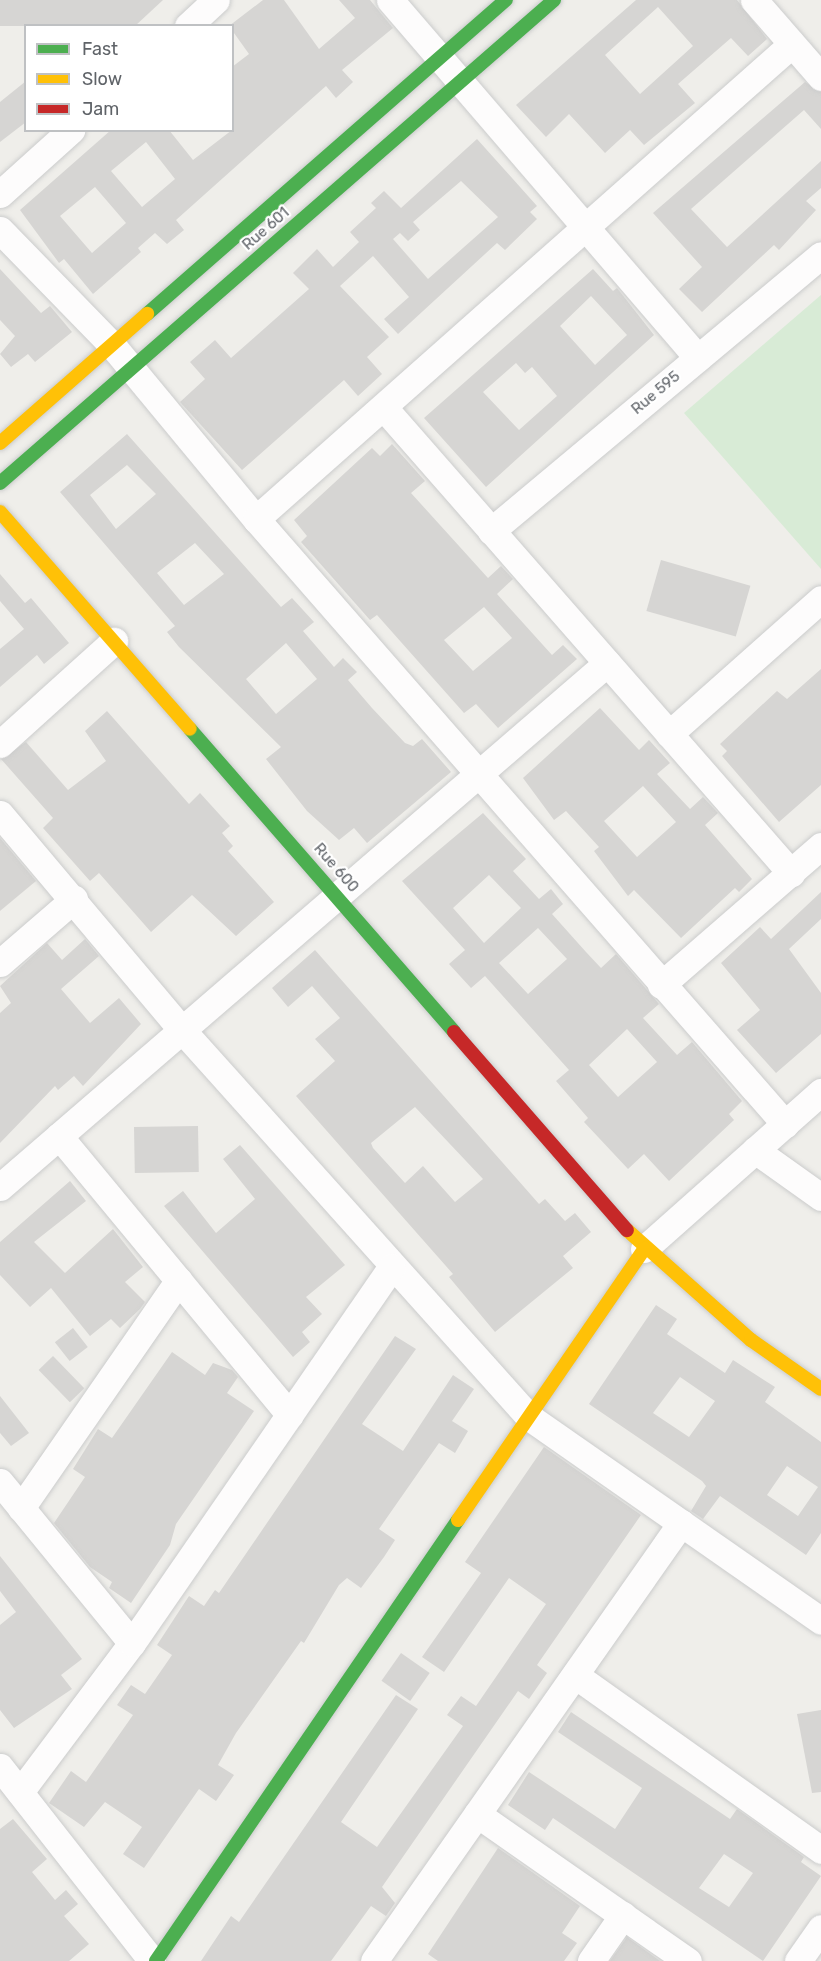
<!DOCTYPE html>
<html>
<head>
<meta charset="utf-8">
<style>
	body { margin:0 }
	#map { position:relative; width:821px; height:1961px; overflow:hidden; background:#efeeea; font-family:Rubik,sans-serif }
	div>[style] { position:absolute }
	.green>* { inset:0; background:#d8ebd6 }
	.building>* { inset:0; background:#d6d5d3; transform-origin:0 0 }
	.roads { filter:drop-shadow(0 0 2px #cbcccc) drop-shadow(0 0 2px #cbcccc) }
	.street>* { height:27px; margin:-13.5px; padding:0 13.5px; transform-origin:13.5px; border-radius:13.5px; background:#fdfcfc }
	.fast>* { height:14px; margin:-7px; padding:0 7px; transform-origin:7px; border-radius:7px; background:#4caf50 }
	.slow>* { height:14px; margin:-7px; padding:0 7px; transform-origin:7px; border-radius:7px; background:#ffc107 }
	.jam>* { height:14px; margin:-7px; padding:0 7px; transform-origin:7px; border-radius:7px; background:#c62828 }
	span { translate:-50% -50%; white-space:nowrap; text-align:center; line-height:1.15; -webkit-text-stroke:4.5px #fff; paint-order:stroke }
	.street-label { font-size:15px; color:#5f6368 }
	.legend { position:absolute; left:24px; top:24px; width:210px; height:108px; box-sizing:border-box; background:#fff; border:2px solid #bfc1c3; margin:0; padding:8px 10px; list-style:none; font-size:18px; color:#5f6368 }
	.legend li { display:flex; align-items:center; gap:12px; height:30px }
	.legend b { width:30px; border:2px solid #bfc1c3 }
</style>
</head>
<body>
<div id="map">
	<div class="green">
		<i style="clip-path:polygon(821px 295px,821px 569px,684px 413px)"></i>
	</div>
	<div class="building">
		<i style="clip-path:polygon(0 0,163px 0,135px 26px,0 26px)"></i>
		<i style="clip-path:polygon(evenodd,263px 0,284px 0,319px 49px,355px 18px,339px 0,370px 0,393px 28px,342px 70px,353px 82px,336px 98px,326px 86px,176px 220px,184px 230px,167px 244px,155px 233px,138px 248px,141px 252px,93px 294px,64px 259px,59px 263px,20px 210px,111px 130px,169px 130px,193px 160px,232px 130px,232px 67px,249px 54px,229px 26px,263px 0,146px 142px,175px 179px,142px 207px,111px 171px,146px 142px,263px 0,95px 187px,126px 223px,92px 253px,60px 216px,95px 187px)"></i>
		<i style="clip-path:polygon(evenodd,636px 0,737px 0,767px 39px,748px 56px,731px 38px,678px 84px,695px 103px,644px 145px,630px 130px,605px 153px,569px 114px,546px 137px,516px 105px,636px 0,658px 7px,693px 46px,640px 94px,605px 55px,658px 7px)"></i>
		<i style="clip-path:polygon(26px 81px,26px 122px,0 142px,0 102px)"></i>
		<i style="clip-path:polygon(805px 82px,821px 92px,821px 129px,804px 110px,691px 209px,727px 247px,821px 161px,821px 188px,806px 201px,816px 210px,779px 250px,774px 245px,702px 312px,679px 289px,702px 267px,653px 213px)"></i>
		<i style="clip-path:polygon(evenodd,477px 139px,537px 206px,530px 212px,537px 219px,505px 250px,497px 243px,398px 334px,384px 319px,409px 297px,373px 256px,340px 286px,389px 337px,367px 357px,382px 374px,358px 396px,344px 380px,242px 470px,180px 402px,205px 379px,190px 362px,215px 340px,231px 358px,309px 289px,293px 273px,317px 249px,333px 267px,359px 242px,350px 232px,376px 208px,371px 203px,384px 191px,401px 208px,477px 139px,461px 181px,498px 217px,428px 279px,393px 239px,400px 233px,408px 241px,420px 230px,413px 222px,461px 181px)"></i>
		<i style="clip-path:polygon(0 269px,41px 313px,50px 306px,72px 332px,35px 362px,28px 354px,11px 367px,0 354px,15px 336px,0 320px)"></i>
		<i style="clip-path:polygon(evenodd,593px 269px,613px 291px,617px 288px,654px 335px,486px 487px,424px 418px,593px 269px,591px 296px,627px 335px,595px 365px,560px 326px,591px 296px,593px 269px,516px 363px,525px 373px,532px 367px,557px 396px,519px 430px,483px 392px,516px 363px)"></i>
		<i style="clip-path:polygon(evenodd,127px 434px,281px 607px,292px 598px,314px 622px,303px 631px,334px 667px,343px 658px,357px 672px,348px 680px,372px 708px,405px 743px,413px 746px,422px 739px,451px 772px,367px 843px,354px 828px,339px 840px,307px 811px,266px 759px,281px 747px,179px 647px,167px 632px,175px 626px,60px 492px,127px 434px,127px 465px,156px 494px,116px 529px,90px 495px,127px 465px,127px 434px,195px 543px,224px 574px,184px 605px,157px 573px,195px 543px,127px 434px,286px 643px,317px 679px,276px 714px,246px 679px,286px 643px)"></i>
		<i style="clip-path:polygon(evenodd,392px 444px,425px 481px,411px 493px,488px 578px,501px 566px,513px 579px,497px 594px,552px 655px,563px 645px,577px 659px,498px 728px,476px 704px,464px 713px,377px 615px,370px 620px,301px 542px,307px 536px,294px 520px,372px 448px,380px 456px,392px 444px,484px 607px,512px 638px,473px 671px,444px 640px,484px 607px)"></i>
		<i style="left:661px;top:560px;width:93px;height:53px;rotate:16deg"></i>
		<i style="clip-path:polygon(0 574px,25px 603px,31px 598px,69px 643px,44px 664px,37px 655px,0 687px,0 649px,24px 629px,0 601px)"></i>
		<i style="clip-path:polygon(821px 669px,821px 785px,779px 822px,722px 756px,727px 751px,720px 744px,777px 691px,787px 699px)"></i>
		<i style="clip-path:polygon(evenodd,600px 708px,639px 750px,649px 740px,670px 763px,657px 774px,690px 809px,703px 797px,718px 813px,705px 825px,752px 879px,739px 892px,735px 888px,681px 938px,634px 890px,628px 896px,594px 851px,599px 847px,566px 811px,554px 820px,523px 778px,600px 708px,643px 786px,676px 822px,637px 857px,604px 821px,643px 786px)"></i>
		<i style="clip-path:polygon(107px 711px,189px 804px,200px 793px,230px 826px,222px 833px,233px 846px,228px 851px,274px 902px,236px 936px,192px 895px,151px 932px,99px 873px,90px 881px,43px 828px,53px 818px,1px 759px,26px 742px,68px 790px,106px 761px,85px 731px)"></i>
		<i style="clip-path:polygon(evenodd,483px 813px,526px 859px,513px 871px,539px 899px,551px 889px,563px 904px,552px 914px,586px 952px,601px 968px,616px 954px,659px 1004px,643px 1018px,677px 1055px,692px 1042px,742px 1101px,729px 1114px,734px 1120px,669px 1181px,644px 1154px,628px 1169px,584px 1122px,588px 1118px,556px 1081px,569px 1070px,485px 976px,471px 988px,449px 964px,465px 950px,402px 881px,483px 813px,489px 875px,521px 908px,484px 943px,453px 908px,489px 875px,483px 813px,538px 928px,567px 959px,528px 994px,499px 963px,538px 928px,483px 813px,627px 1029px,657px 1062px,618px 1097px,589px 1065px,627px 1029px)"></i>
		<i style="clip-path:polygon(0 838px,36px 881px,0 911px)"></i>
		<i style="clip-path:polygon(821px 892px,821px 919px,789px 949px,821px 993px,821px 1034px,776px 1073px,737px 1030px,760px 1010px,721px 963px,760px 927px,771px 939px)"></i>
		<i style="clip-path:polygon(85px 939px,99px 956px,61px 989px,90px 1023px,119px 998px,141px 1024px,83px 1086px,74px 1076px,58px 1090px,55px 1086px,0 1143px,0 1013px,11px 1003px,0 986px,47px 943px,62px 960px)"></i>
		<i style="clip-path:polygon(evenodd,315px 950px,539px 1204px,545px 1199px,565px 1221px,575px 1213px,591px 1232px,563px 1256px,573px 1268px,495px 1332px,449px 1277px,453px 1274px,296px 1096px,335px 1061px,315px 1039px,340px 1018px,312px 986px,288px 1007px,272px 988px,315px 950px,415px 1107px,483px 1179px,455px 1202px,423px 1166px,405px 1183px,373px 1148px,371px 1143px,415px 1107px)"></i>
		<i style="left:198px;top:1126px;width:46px;height:64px;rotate:89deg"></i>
		<i style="clip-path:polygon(240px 1145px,345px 1265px,306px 1297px,322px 1314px,302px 1332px,310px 1342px,293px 1357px,164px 1206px,183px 1191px,216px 1233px,255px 1199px,223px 1159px)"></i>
		<i style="clip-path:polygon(70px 1181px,86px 1201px,34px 1242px,65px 1273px,113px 1229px,143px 1267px,125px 1282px,145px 1302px,140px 1309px,120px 1328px,111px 1319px,90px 1336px,51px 1288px,30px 1307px,0 1275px,0 1242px)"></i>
		<i style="clip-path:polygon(evenodd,656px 1305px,677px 1319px,667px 1334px,725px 1373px,733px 1360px,775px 1387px,765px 1402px,821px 1442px,821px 1533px,806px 1555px,720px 1496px,703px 1519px,691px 1511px,706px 1486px,702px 1481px,589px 1404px,656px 1305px,680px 1377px,715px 1401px,689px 1437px,653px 1413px,680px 1377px,656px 1305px,787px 1466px,818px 1487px,798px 1516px,767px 1495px,787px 1466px)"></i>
		<i style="left:73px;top:1328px;width:24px;height:23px;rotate:52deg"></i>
		<i style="clip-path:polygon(395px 1336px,416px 1349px,362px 1424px,403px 1451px,453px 1375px,474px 1389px,452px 1421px,468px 1431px,455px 1453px,439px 1443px,379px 1529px,395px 1540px,384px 1557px,361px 1588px,347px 1578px,339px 1585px,304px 1643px,301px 1641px,236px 1733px,218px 1765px,234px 1775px,216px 1801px,199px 1789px,144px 1868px,123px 1854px,142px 1827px,105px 1802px,84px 1827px,49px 1803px,71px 1771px,86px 1782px,133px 1715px,117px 1705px,131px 1685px,145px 1694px,172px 1655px,157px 1645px,189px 1596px,204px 1606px,215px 1590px,219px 1593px)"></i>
		<i style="clip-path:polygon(172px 1352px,205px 1375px,213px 1363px,232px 1370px,238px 1377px,227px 1393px,254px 1411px,176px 1524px,170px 1545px,131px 1603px,109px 1588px,112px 1582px,90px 1567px,54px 1523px,85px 1477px,73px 1469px,98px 1429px,112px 1438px)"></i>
		<i style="left:53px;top:1356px;width:45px;height:20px;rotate:46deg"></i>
		<i style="clip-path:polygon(0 1396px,29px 1433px,11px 1446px,0 1433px)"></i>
		<i style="clip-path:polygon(544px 1447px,641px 1515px,537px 1665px,547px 1673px,529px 1699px,518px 1691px,382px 1887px,395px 1903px,386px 1916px,371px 1906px,331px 1961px,201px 1961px,231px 1916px,239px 1922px,396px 1695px,418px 1709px,341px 1822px,377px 1847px,463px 1726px,447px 1715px,461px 1696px,476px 1706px,546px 1604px,509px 1578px,444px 1672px,422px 1657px,481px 1573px,465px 1562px)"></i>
		<i style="clip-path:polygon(0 1556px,82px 1659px,61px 1675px,72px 1689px,14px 1728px,0 1710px,0 1625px,16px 1612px,0 1591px)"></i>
		<i style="left:401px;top:1653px;width:35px;height:34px;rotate:35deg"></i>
		<i style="clip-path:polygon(821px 1710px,821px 1792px,812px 1793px,797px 1714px)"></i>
		<i style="clip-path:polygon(evenodd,571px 1712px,730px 1819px,737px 1809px,804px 1857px,801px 1862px,821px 1876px,763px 1961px,553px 1818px,545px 1830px,508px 1805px,529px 1772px,615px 1829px,642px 1788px,558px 1732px,571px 1712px,724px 1854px,753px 1873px,729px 1907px,699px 1888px,724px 1854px)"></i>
		<i style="clip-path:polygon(13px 1819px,47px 1859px,32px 1872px,55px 1900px,66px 1890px,78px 1904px,64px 1916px,89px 1944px,69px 1961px,0 1961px,0 1829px)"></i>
		<i style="clip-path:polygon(498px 1848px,580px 1906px,562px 1933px,577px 1943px,564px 1961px,438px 1961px,428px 1954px)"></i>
		<i style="clip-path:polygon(627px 1937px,660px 1961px,610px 1961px)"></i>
	</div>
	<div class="roads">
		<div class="street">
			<i style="left:390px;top:0;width:472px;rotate:49.3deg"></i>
			<i style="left:754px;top:0;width:102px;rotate:49deg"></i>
			<i style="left:188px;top:26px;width:38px;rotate:-43deg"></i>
			<i style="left:0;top:194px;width:96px;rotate:-42deg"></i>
			<i style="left:0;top:230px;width:161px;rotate:45.8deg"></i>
			<i style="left:112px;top:345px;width:226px;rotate:50.4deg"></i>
			<i style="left:256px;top:519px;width:804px;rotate:48.83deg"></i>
			<i style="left:385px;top:409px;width:617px;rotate:48.81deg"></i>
			<i style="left:256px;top:519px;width:716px;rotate:-41.55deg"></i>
			<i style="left:491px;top:531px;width:430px;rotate:-39.9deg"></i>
			<i style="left:669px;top:734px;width:203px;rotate:-41.6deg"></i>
			<i style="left:0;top:744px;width:154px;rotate:-42.1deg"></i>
			<i style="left:0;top:814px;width:282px;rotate:49.9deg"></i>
			<i style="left:182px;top:1030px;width:520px;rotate:48.12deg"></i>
			<i style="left:529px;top:1417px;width:356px;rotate:34.9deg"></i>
			<i style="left:0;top:963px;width:98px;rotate:-40.9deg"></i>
			<i style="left:661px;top:985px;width:212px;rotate:-41deg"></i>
			<i style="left:59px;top:1136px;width:362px;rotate:50.4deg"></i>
			<i style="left:755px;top:1150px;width:81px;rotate:35.5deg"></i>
			<i style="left:0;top:1187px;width:802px;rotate:-40.8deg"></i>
			<i style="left:644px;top:1249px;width:237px;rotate:-41.6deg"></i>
			<i style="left:0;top:1482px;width:208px;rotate:50.7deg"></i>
			<i style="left:21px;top:1508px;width:277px;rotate:-55.3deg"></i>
			<i style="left:575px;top:1675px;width:302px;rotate:35.4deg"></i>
			<i style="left:0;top:1767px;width:246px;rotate:51.9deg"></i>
			<i style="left:20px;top:1792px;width:186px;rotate:-53.1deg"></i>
			<i style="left:132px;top:1643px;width:457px;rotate:-55.4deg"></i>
			<i style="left:477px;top:1814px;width:257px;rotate:34.9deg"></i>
			<i style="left:374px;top:1961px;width:535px;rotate:-54.97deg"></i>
			<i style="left:591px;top:1961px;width:56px;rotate:-55.2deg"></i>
			<i style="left:798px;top:1961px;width:40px;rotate:-55.1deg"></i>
		</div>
		<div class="fast">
			<i style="left:147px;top:314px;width:477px;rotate:-41.2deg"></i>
			<i style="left:0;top:483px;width:735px;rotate:-41.08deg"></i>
			<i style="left:190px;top:729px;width:402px;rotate:48.9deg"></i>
			<i style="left:156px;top:1961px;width:534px;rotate:-55.6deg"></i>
		</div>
		<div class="slow">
			<i style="left:0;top:443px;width:196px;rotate:-41.3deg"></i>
			<i style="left:0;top:512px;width:288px;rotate:48.8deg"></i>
			<i style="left:627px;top:1230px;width:166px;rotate:41.6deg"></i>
			<i style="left:751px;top:1340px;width:85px;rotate:35deg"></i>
			<i style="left:458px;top:1520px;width:329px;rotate:-55.5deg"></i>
		</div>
		<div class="jam">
			<i style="left:454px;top:1032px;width:263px;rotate:48.9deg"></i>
		</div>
	</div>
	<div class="street-label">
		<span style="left:266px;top:229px;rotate:-41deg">Rue 601</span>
		<span style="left:656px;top:393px;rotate:-40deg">Rue 595</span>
		<span style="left:336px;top:868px;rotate:49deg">Rue 600</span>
	</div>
	<ul class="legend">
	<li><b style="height:8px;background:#4caf50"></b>Fast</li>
	<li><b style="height:8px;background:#ffc107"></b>Slow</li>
	<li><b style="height:8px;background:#c62828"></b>Jam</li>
	</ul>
</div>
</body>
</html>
